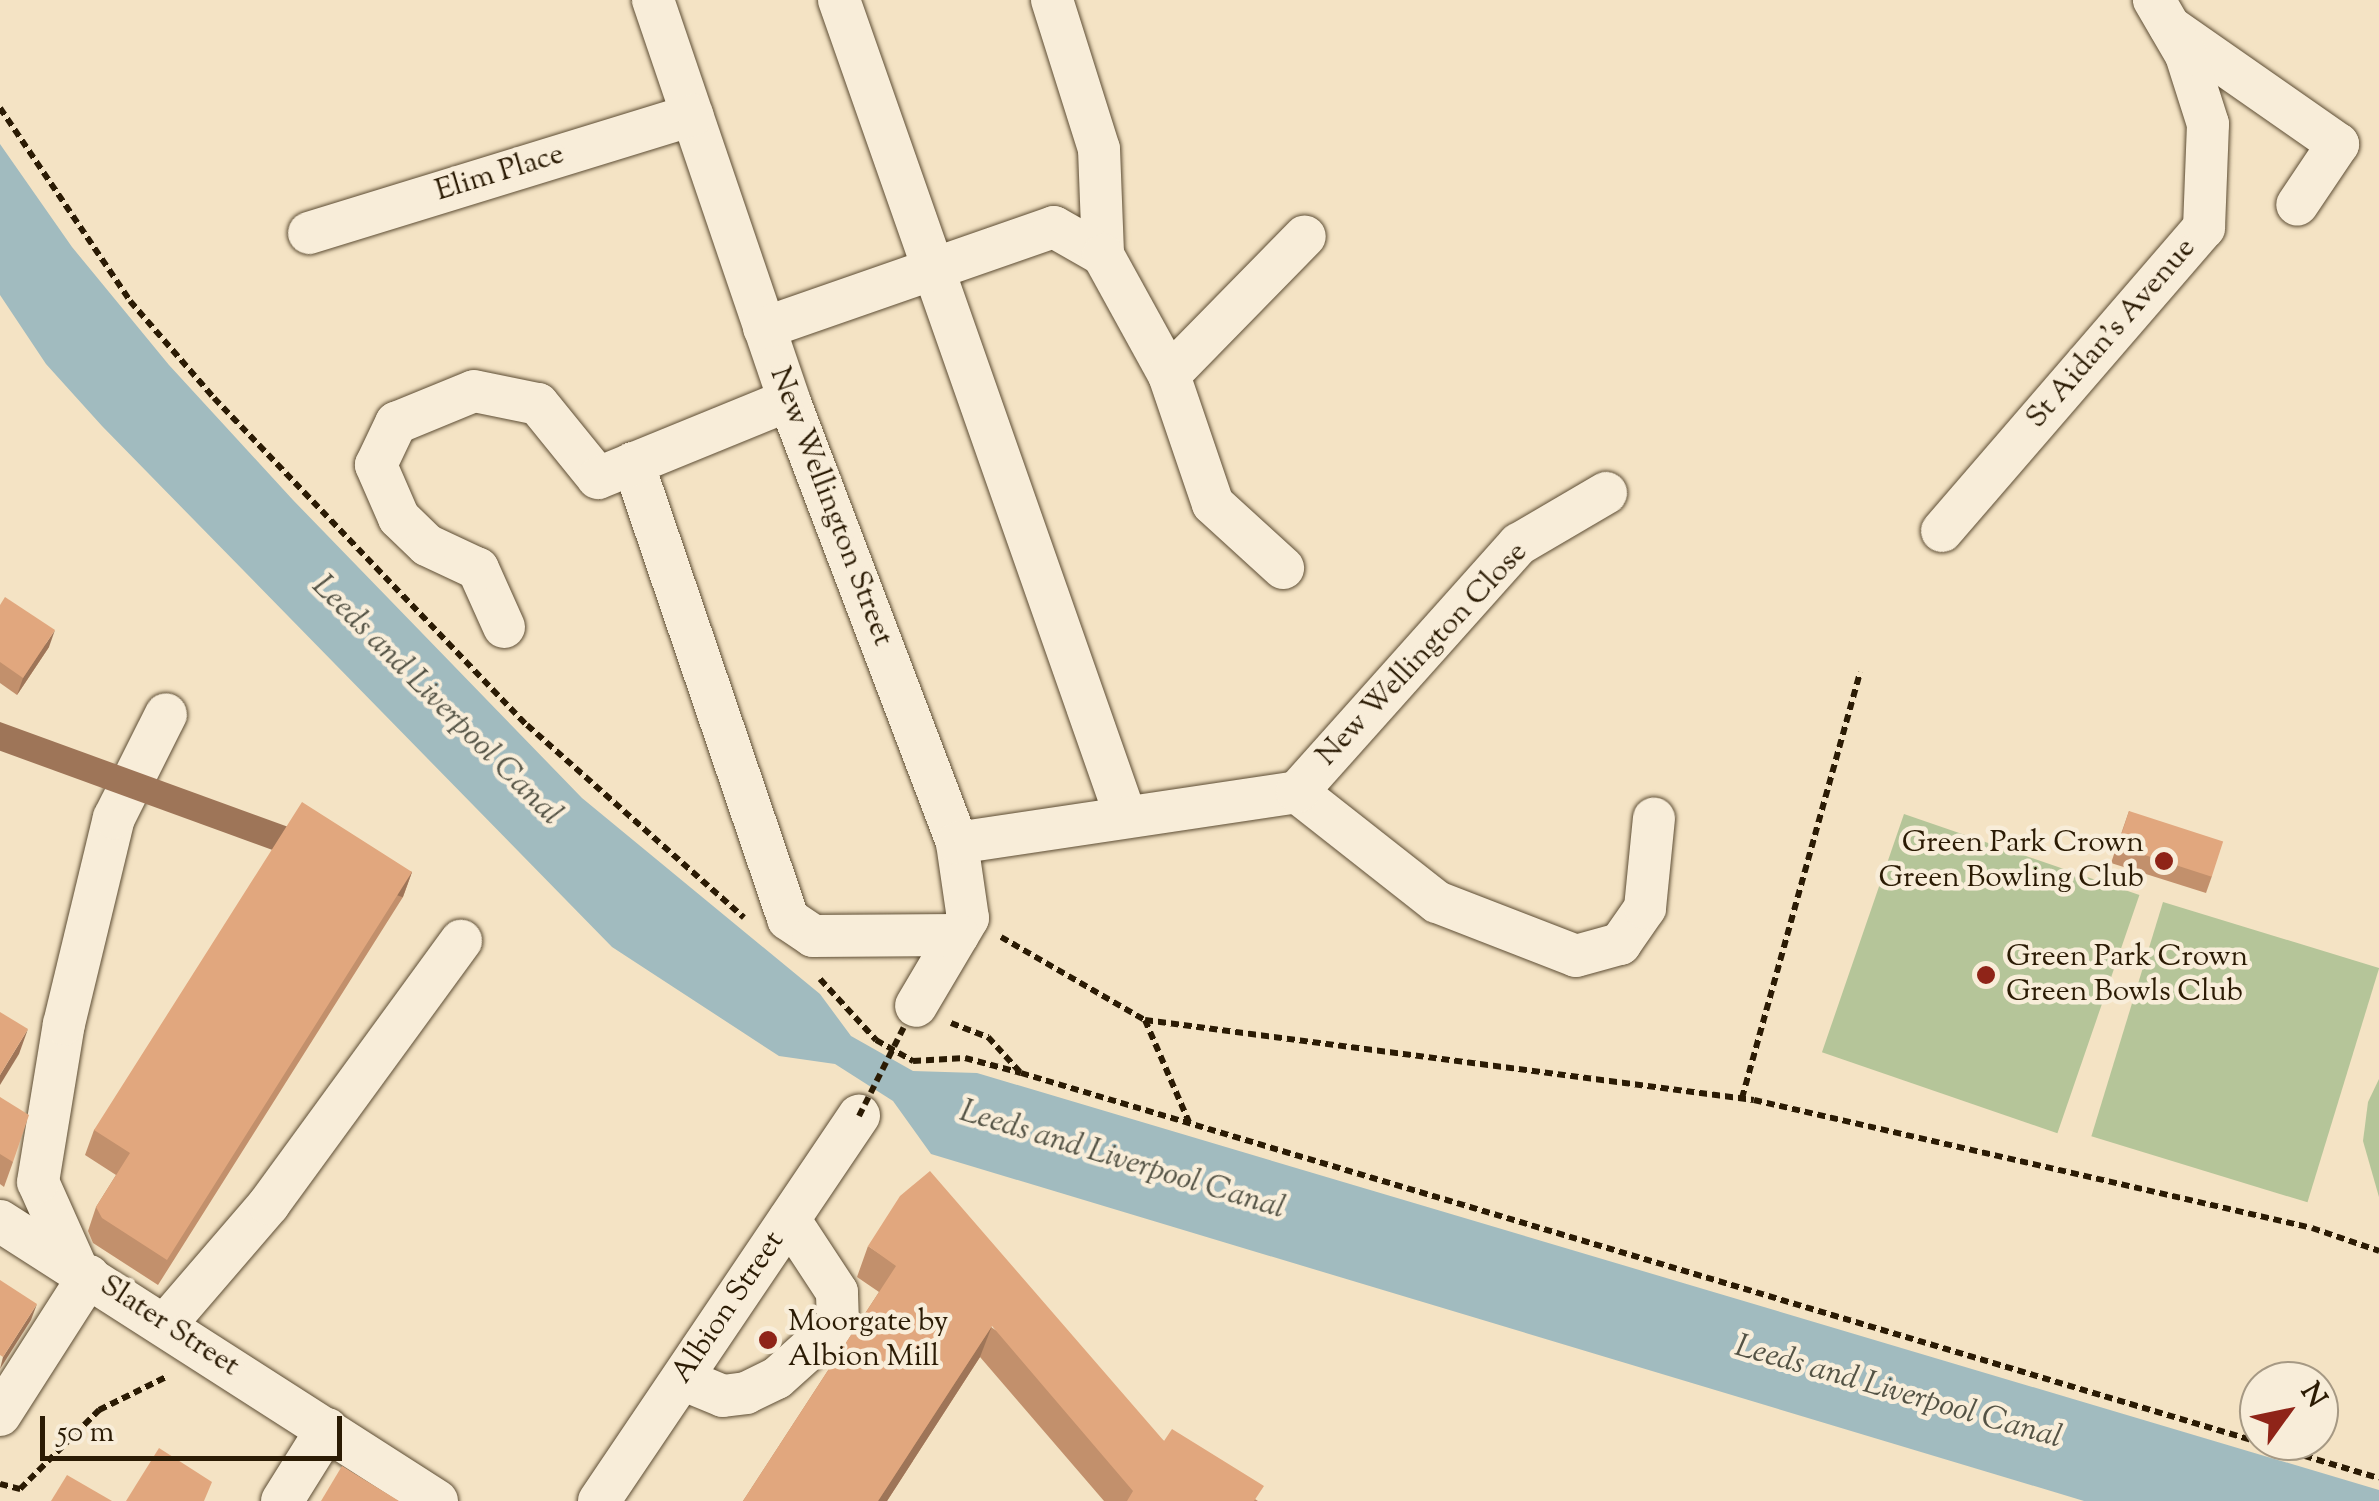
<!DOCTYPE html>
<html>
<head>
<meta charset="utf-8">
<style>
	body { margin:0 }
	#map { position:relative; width:2379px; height:1501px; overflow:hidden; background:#f4e3c4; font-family:"Sorts Mill Goudy",serif }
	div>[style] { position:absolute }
	.green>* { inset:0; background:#b5c599; transform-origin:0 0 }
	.water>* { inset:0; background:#a1bbbf }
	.path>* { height:6px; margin-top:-3px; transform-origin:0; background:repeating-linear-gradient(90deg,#2b1b04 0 8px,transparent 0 13px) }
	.roads { filter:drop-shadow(0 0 2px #5d4d34) drop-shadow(0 0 2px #5d4d34) }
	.minor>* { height:42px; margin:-21px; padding:0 21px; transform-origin:21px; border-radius:21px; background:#f8edd9 }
	.path-bridge>* { height:6px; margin-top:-3px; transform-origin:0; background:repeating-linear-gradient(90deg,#2b1b04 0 8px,transparent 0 13px) }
	.wall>* { inset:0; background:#c2906c }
	.shaded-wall>* { inset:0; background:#9e7558; transform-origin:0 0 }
	.building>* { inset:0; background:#e1a77e; transform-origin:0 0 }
	.dots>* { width:28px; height:28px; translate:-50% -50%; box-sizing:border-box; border:5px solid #f8edd9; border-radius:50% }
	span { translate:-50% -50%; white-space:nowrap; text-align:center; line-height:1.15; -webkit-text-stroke:9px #f8edd9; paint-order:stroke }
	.street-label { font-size:30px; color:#2b1b04 }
	.poi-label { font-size:30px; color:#2b1b04 }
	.right { translate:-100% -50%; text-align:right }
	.left { translate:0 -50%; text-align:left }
	.water-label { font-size:32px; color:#545345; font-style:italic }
	.north { position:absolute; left:2239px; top:1361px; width:100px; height:100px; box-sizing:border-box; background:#f8edd9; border:2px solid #a69984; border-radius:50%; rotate:57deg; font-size:28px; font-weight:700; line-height:40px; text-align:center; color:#2b1b04 }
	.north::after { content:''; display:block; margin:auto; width:35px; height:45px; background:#8f2418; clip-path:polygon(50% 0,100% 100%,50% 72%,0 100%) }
	.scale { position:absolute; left:40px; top:1416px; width:302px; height:45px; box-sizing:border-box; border:5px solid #2b1b04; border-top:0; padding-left:12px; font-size:30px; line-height:35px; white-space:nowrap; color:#2b1b04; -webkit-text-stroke:8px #f8edd9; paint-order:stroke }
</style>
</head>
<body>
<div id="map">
	<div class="green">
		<i style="left:1904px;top:814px;width:249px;height:252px;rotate:19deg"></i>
		<i style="left:2163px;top:902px;width:226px;height:245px;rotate:17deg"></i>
		<i style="clip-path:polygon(2379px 1079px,2379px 1197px,2363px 1141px,2368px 1102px)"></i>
	</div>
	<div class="water">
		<i style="clip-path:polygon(0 144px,72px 247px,169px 365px,293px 500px,582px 798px,820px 994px,851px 1036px,913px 1071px,977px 1073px,2379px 1490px,2379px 1501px,2084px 1501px,931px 1154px,893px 1101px,835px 1064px,779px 1056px,612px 947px,102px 426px,46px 364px,0 295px)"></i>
	</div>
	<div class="path">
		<i style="left:0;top:108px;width:233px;rotate:56deg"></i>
		<i style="left:130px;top:301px;width:128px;rotate:49.1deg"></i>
		<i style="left:214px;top:398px;width:453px;rotate:46.3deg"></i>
		<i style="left:527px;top:725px;width:290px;rotate:41.6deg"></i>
		<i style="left:1001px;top:937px;width:166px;rotate:30deg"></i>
		<i style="left:1145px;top:1020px;width:614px;rotate:7.48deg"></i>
		<i style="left:1754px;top:1100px;width:572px;rotate:12.92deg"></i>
		<i style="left:2312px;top:1228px;width:71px;rotate:18.9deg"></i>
		<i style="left:820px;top:979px;width:83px;rotate:47.4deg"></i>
		<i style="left:876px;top:1040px;width:43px;rotate:29.6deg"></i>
		<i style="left:913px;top:1061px;width:52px;rotate:-3.3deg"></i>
		<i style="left:965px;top:1058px;width:58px;rotate:15deg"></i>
		<i style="left:1021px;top:1073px;width:1417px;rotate:16.61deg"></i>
		<i style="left:1145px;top:1020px;width:111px;rotate:66.7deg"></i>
		<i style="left:951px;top:1023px;width:40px;rotate:21deg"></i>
		<i style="left:988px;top:1037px;width:47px;rotate:47.6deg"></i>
		<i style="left:1742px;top:1098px;width:442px;rotate:-74.5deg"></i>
		<i style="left:0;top:1484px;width:21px;rotate:14deg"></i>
		<i style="left:20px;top:1489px;width:112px;rotate:-45deg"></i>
		<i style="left:99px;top:1410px;width:77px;rotate:-26.2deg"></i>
	</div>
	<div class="roads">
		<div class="minor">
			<i style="left:653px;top:0;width:422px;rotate:71.2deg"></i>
			<i style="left:789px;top:400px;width:474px;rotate:69.2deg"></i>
			<i style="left:957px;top:843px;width:76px;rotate:81.7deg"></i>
			<i style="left:968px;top:918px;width:102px;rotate:120.6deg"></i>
			<i style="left:839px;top:0;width:864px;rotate:70.66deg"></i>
			<i style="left:1052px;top:0;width:156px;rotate:72.5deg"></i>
			<i style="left:1099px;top:149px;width:106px;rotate:87.8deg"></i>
			<i style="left:2170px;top:27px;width:205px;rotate:34.9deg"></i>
			<i style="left:2338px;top:144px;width:73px;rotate:123.9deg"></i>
			<i style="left:309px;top:233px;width:401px;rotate:-17.1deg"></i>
			<i style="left:764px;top:328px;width:307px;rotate:-19.2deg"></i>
			<i style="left:1054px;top:227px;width:56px;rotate:29.7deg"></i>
			<i style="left:1103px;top:255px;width:137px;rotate:61.2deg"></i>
			<i style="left:1169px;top:375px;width:136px;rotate:71.2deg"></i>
			<i style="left:1213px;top:504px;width:95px;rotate:42.4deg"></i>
			<i style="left:1169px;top:375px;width:194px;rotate:-45.6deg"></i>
			<i style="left:633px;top:463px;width:482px;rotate:71.2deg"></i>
			<i style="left:788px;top:919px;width:30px;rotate:34deg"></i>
			<i style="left:813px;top:936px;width:145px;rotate:-0.4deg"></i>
			<i style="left:1942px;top:531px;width:401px;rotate:-49.2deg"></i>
			<i style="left:2204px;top:228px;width:104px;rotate:-87.8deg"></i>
			<i style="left:2208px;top:124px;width:72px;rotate:-107.7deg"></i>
			<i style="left:2186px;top:55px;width:64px;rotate:-120.2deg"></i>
			<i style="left:504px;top:627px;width:64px;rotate:-114.1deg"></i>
			<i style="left:478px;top:569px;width:56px;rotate:-154.8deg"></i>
			<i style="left:427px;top:545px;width:39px;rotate:-136deg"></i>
			<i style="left:399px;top:518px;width:58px;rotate:-113.5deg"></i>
			<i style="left:376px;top:465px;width:47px;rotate:-64.5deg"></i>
			<i style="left:396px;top:423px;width:84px;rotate:-22.3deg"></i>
			<i style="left:474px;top:391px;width:65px;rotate:11.5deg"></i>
			<i style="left:538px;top:404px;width:95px;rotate:51deg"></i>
			<i style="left:598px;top:478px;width:206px;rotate:-22.2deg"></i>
			<i style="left:1297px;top:792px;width:178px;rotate:38.2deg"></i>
			<i style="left:1437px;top:902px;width:149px;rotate:21.2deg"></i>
			<i style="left:1576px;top:956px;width:46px;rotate:-15.3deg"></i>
			<i style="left:1620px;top:944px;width:44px;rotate:-55.2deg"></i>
			<i style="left:1645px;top:908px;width:90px;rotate:-84.3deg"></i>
			<i style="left:957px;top:843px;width:344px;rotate:-8.5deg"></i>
			<i style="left:1297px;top:792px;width:333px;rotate:-48.2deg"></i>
			<i style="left:1519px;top:544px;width:101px;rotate:-30.4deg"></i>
			<i style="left:0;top:1221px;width:519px;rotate:32.65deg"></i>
			<i style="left:77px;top:1269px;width:95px;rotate:-114.1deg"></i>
			<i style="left:38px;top:1182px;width:160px;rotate:-80.7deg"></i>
			<i style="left:64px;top:1024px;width:212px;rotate:-76.4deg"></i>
			<i style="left:114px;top:818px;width:116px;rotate:-63.4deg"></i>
			<i style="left:165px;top:1325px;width:160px;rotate:-49.3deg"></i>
			<i style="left:269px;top:1204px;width:326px;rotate:-53.9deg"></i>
			<i style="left:682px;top:1379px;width:44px;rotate:22.5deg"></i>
			<i style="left:723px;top:1396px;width:23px;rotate:-7deg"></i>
			<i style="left:746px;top:1393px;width:34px;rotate:-26deg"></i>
			<i style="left:777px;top:1378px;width:82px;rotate:-42deg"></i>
			<i style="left:838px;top:1323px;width:31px;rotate:-92deg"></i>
			<i style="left:837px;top:1292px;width:87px;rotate:-123.3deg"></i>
			<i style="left:0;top:1415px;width:165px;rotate:-57.4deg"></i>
			<i style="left:282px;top:1501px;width:85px;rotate:-58deg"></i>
			<i style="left:599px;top:1501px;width:465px;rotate:-56deg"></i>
		</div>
	</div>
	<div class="path-bridge">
		<i style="left:859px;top:1116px;width:102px;rotate:-63.2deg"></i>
	</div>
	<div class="wall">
		<i style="clip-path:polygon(0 605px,49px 647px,17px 695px,0 683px)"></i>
		<i style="clip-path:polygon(2129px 811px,2212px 876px,2206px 893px,2111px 863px)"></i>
		<i style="clip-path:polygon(412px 872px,403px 897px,158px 1285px,93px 1243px,88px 1231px,96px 1207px,116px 1175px,85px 1155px,94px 1130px)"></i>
		<i style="clip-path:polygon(0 1097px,13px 1162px,4px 1187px,0 1184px)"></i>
		<i style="clip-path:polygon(868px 1246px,1164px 1441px,1258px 1501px,1104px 1501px,980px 1357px,887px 1501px,743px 1501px,879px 1292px,857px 1277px)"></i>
	</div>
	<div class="shaded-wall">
		<i style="clip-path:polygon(55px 630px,49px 647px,17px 695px,23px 678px)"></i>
		<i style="left:412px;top:872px;width:27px;height:459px;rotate:110deg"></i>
		<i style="clip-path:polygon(28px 1029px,19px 1054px,0 1085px,0 1075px)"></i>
		<i style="clip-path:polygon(37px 1304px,31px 1320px,0 1369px,3px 1357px)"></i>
		<i style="clip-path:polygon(992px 1326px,980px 1357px,887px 1501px,878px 1501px)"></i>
	</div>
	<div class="building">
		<i style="clip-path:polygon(5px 597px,55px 630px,23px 678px,0 662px,0 605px)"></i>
		<i style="clip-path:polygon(302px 802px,412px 872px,167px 1260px,102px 1218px,96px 1207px,130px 1153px,94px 1130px)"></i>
		<i style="left:2129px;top:811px;width:99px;height:37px;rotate:18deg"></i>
		<i style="clip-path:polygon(0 1012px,28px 1029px,0 1075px)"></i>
		<i style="clip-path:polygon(0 1097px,29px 1115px,13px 1162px,0 1154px)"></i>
		<i style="clip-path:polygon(930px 1171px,1164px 1441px,1172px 1429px,1264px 1486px,1254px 1501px,1127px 1501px,1133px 1491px,992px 1326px,878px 1501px,743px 1501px,896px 1266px,868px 1246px,900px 1196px)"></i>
		<i style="clip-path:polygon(0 1280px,37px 1304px,3px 1357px,0 1355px)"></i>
		<i style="clip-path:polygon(159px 1448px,212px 1482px,204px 1501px,126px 1501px)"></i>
		<i style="clip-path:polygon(342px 1466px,399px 1501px,321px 1501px)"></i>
		<i style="clip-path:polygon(67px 1475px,112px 1501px,51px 1501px)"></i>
	</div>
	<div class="dots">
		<i style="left:2164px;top:861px;background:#8f2418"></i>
		<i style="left:1986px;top:975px;background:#8f2418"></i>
		<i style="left:768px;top:1340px;background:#8f2418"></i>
	</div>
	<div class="street-label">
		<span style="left:500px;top:174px;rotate:-17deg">Elim Place</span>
		<span style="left:2112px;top:334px;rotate:-49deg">St Aidan's Avenue</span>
		<span style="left:830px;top:507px;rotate:69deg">New Wellington Street</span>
		<span style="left:1423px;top:655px;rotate:-47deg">New Wellington Close</span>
		<span style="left:729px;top:1308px;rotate:-56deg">Albion Street</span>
		<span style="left:169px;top:1327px;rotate:33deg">Slater Street</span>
	</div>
	<div class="poi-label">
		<span class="right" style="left:2144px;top:861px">Green Park Crown<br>Green Bowling Club</span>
		<span class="left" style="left:2006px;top:975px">Green Park Crown<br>Green Bowls Club</span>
		<span class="left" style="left:788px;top:1340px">Moorgate by<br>Albion Mill</span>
	</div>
	<div class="water-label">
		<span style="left:436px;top:701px;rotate:45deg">Leeds and Liverpool Canal</span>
		<span style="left:1122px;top:1161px;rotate:17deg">Leeds and Liverpool Canal</span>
		<span style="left:1898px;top:1393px;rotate:16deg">Leeds and Liverpool Canal</span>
	</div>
	<div class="north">N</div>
	<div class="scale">50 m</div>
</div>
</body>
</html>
